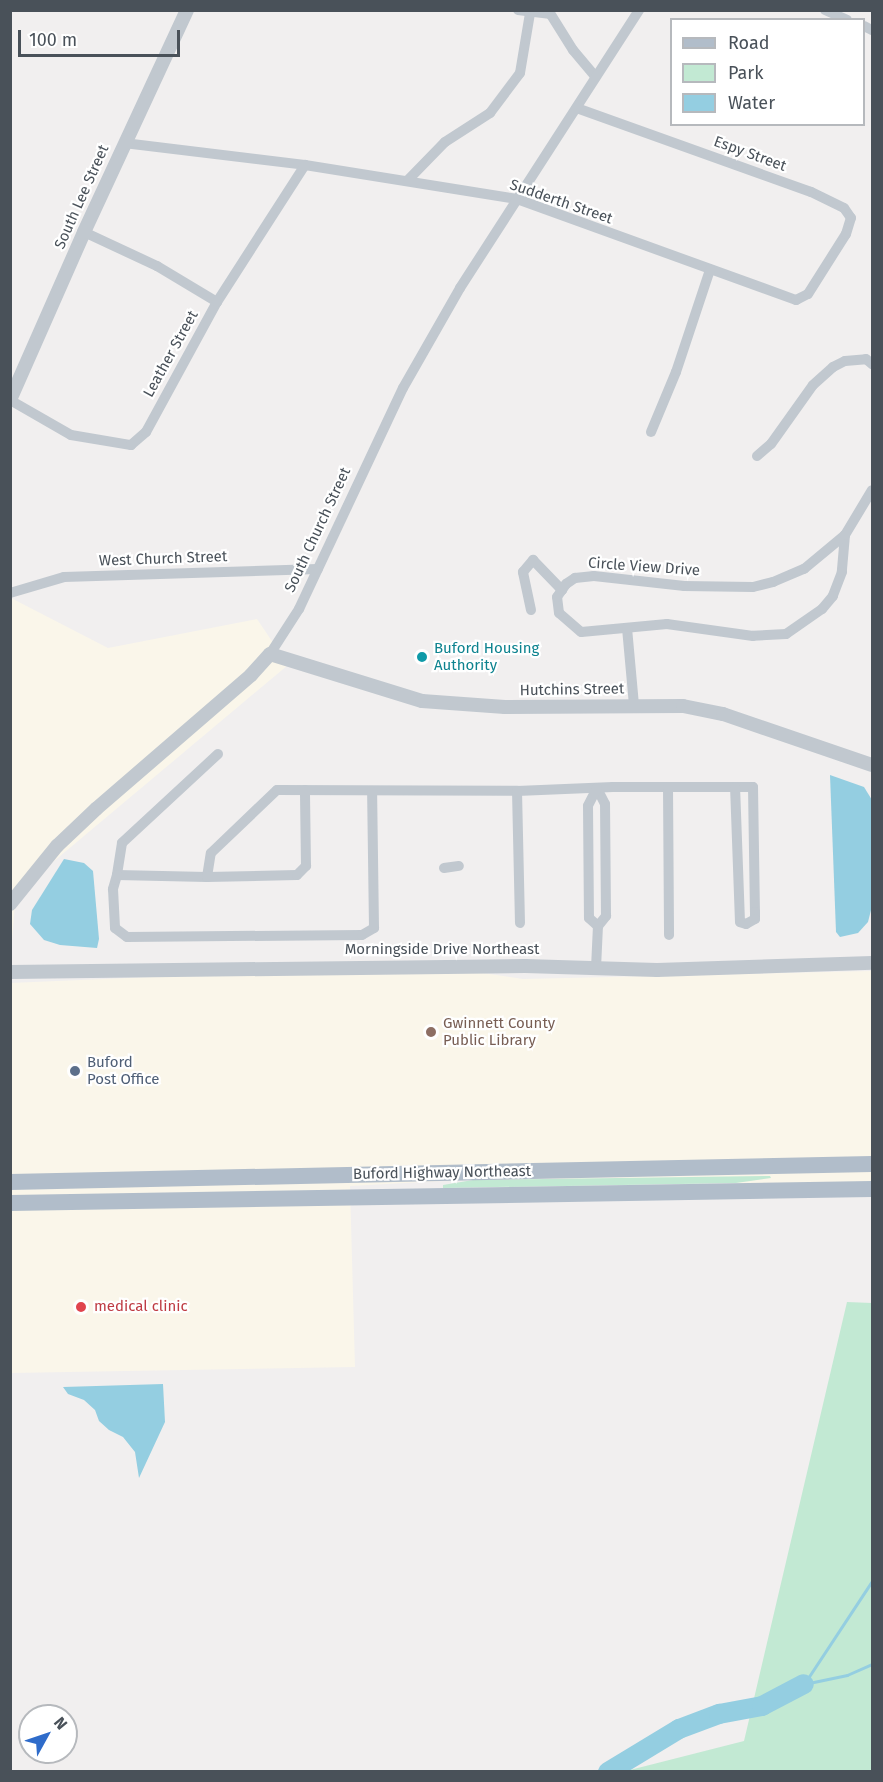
<!DOCTYPE html>
<html>
<head>
<meta charset="utf-8">
<style>
	body { margin:0 }
	#map { position:relative; width:883px; height:1782px; overflow:hidden; background:#f1efef; font-family:"Fira Sans",sans-serif }
	div>[style] { position:absolute }
	.commercial>* { inset:0; background:#faf6ea }
	.green>* { inset:0; background:#c2e9d3 }
	.water>* { inset:0; background:#94cee1 }
	.stream>* { height:3px; margin:-1.5px; padding:0 1.5px; transform-origin:1.5px; border-radius:1.5px; background:#94cee1 }
	.river>* { height:20px; margin:-10px; padding:0 10px; transform-origin:10px; border-radius:10px; background:#94cee1 }
	.minor>* { height:10px; margin:-5px; padding:0 5px; transform-origin:5px; border-radius:5px; background:#c1c8cf }
	.tertiary>* { height:14px; margin:-7px; padding:0 7px; transform-origin:7px; border-radius:7px; background:#c1c8cf }
	.primary>* { height:16px; margin:-8px; padding:0 8px; transform-origin:8px; border-radius:8px; background:#b1bdca }
	.dots>* { width:16px; height:16px; translate:-50% -50%; box-sizing:border-box; border:3px solid #fff; border-radius:50% }
	span { translate:-50% -50%; white-space:nowrap; text-align:center; line-height:1.15; -webkit-text-stroke:4.5px #fff; paint-order:stroke }
	.street-label { font-size:15px; color:#495159 }
	.culture-label { font-size:15px; color:#0d838f }
	.left { translate:0 -50%; text-align:left }
	.education-label { font-size:15px; color:#785e54 }
	.service-label { font-size:15px; color:#4e5e75 }
	.health-label { font-size:15px; color:#be3a42 }
	.frame { position:absolute; inset:0; border:12px solid #495159; pointer-events:none }
	.legend { position:absolute; left:670px; top:18px; width:195px; height:108px; box-sizing:border-box; background:#fff; border:2px solid #b6b9bd; margin:0; padding:8px 10px; list-style:none; font-size:18px; color:#495159 }
	.legend li { display:flex; align-items:center; gap:12px; height:30px }
	.legend b { width:30px; border:2px solid #b6b9bd }
	.north { position:absolute; left:18px; top:1704px; width:60px; height:60px; box-sizing:border-box; background:#fff; border:2px solid #b6b9bd; border-radius:50%; rotate:50deg; font-size:16px; font-weight:700; line-height:24px; text-align:center; color:#495159 }
	.north::after { content:''; display:block; margin:auto; width:21px; height:27px; background:#2f6cca; clip-path:polygon(50% 0,100% 100%,50% 72%,0 100%) }
	.scale { position:absolute; left:18px; top:30px; width:162px; height:27px; box-sizing:border-box; border:3px solid #495159; border-top:0; padding-left:8px; font-size:18px; line-height:21px; white-space:nowrap; color:#495159; -webkit-text-stroke:4px #fff; paint-order:stroke }
</style>
</head>
<body>
<div id="map">
	<div class="commercial">
		<i style="clip-path:polygon(11px 598px,108px 648px,257px 619px,288px 665px,16px 893px,11px 952px)"></i>
		<i style="clip-path:polygon(428px 965px,523px 979px,872px 971px,872px 1185px,460px 1180px,350px 1186px,355px 1367px,11px 1373px,10px 983px)"></i>
	</div>
	<div class="green">
		<i style="clip-path:polygon(770px 1176px,771px 1178px,736px 1183px,443px 1188px,443px 1185px,473px 1180px)"></i>
		<i style="clip-path:polygon(847px 1302px,872px 1303px,872px 1771px,626px 1771px,744px 1741px)"></i>
	</div>
	<div class="water">
		<i style="clip-path:polygon(830px 775px,864px 787px,872px 800px,872px 906px,868px 922px,858px 933px,840px 937px,836px 932px)"></i>
		<i style="clip-path:polygon(64px 859px,84px 863px,93px 871px,99px 939px,97px 948px,60px 945px,44px 940px,30px 924px,32px 910px)"></i>
		<i style="clip-path:polygon(163px 1384px,165px 1422px,139px 1478px,135px 1452px,123px 1437px,109px 1430px,99px 1421px,95px 1410px,84px 1400px,68px 1394px,63px 1387px)"></i>
	</div>
	<div class="stream">
		<i style="left:804px;top:1684px;width:123px;rotate:-56.6deg"></i>
		<i style="left:804px;top:1684px;width:44px;rotate:-11.8deg"></i>
		<i style="left:847px;top:1675px;width:27px;rotate:-24deg"></i>
	</div>
	<div class="river">
		<i style="left:608px;top:1772px;width:83px;rotate:-31.2deg"></i>
		<i style="left:679px;top:1729px;width:43px;rotate:-20.6deg"></i>
		<i style="left:719px;top:1714px;width:44px;rotate:-10.5deg"></i>
		<i style="left:762px;top:1706px;width:47px;rotate:-27.6deg"></i>
	</div>
	<div class="minor">
		<i style="left:518px;top:10px;width:31px;rotate:7deg"></i>
		<i style="left:548px;top:10px;width:47px;rotate:58deg"></i>
		<i style="left:573px;top:50px;width:35px;rotate:50deg"></i>
		<i style="left:825px;top:10px;width:24px;rotate:24deg"></i>
		<i style="left:864px;top:26px;width:9px;rotate:27deg"></i>
		<i style="left:124px;top:143px;width:182px;rotate:6.9deg"></i>
		<i style="left:305px;top:165px;width:215px;rotate:9.1deg"></i>
		<i style="left:517px;top:199px;width:297px;rotate:19.9deg"></i>
		<i style="left:796px;top:300px;width:13px;rotate:-27deg"></i>
		<i style="left:808px;top:294px;width:71px;rotate:-57.7deg"></i>
		<i style="left:846px;top:234px;width:17px;rotate:-73deg"></i>
		<i style="left:851px;top:218px;width:12px;rotate:-125deg"></i>
		<i style="left:844px;top:208px;width:37px;rotate:-154deg"></i>
		<i style="left:811px;top:192px;width:249px;rotate:-160.3deg"></i>
		<i style="left:408px;top:180px;width:53px;rotate:-45.8deg"></i>
		<i style="left:445px;top:142px;width:54px;rotate:-32.8deg"></i>
		<i style="left:490px;top:113px;width:50px;rotate:-53.1deg"></i>
		<i style="left:520px;top:73px;width:61px;rotate:-80.5deg"></i>
		<i style="left:84px;top:232px;width:81px;rotate:25deg"></i>
		<i style="left:157px;top:266px;width:70px;rotate:31deg"></i>
		<i style="left:10px;top:400px;width:70px;rotate:29.8deg"></i>
		<i style="left:71px;top:435px;width:61px;rotate:9.5deg"></i>
		<i style="left:131px;top:445px;width:20px;rotate:-41deg"></i>
		<i style="left:146px;top:432px;width:148px;rotate:-61.4deg"></i>
		<i style="left:217px;top:302px;width:163px;rotate:-57.3deg"></i>
		<i style="left:651px;top:432px;width:65px;rotate:-67.4deg"></i>
		<i style="left:676px;top:372px;width:108px;rotate:-71.6deg"></i>
		<i style="left:757px;top:456px;width:18px;rotate:-41deg"></i>
		<i style="left:771px;top:444px;width:72px;rotate:-54.6deg"></i>
		<i style="left:813px;top:385px;width:27px;rotate:-42deg"></i>
		<i style="left:833px;top:367px;width:13px;rotate:-27deg"></i>
		<i style="left:845px;top:361px;width:21px;rotate:-5deg"></i>
		<i style="left:866px;top:359px;width:8px;rotate:40deg"></i>
		<i style="left:845px;top:535px;width:37px;rotate:95deg"></i>
		<i style="left:842px;top:572px;width:26px;rotate:111deg"></i>
		<i style="left:833px;top:596px;width:17px;rotate:130deg"></i>
		<i style="left:822px;top:609px;width:44px;rotate:145.2deg"></i>
		<i style="left:786px;top:634px;width:33px;rotate:177deg"></i>
		<i style="left:753px;top:636px;width:87px;rotate:-172.1deg"></i>
		<i style="left:667px;top:624px;width:86px;rotate:174.7deg"></i>
		<i style="left:581px;top:632px;width:29px;rotate:-139deg"></i>
		<i style="left:559px;top:613px;width:16px;rotate:-97deg"></i>
		<i style="left:557px;top:597px;width:16px;rotate:-55deg"></i>
		<i style="left:566px;top:584px;width:11px;rotate:-34deg"></i>
		<i style="left:575px;top:578px;width:19px;rotate:-6deg"></i>
		<i style="left:594px;top:576px;width:91px;rotate:6.3deg"></i>
		<i style="left:684px;top:586px;width:69px;rotate:0.8deg"></i>
		<i style="left:753px;top:587px;width:21px;rotate:-14deg"></i>
		<i style="left:773px;top:582px;width:34px;rotate:-23deg"></i>
		<i style="left:804px;top:569px;width:53px;rotate:-39.7deg"></i>
		<i style="left:845px;top:535px;width:52px;rotate:-59deg"></i>
		<i style="left:10px;top:593px;width:56px;rotate:-16.5deg"></i>
		<i style="left:64px;top:577px;width:254px;rotate:-1.8deg"></i>
		<i style="left:531px;top:610px;width:39px;rotate:-102deg"></i>
		<i style="left:523px;top:572px;width:16px;rotate:-50deg"></i>
		<i style="left:533px;top:560px;width:42px;rotate:46deg"></i>
		<i style="left:627px;top:628px;width:77px;rotate:84.8deg"></i>
		<i style="left:270px;top:654px;width:54px;rotate:-57.2deg"></i>
		<i style="left:299px;top:609px;width:244px;rotate:-64.8deg"></i>
		<i style="left:403px;top:388px;width:115px;rotate:-60.3deg"></i>
		<i style="left:460px;top:288px;width:331px;rotate:-57.2deg"></i>
		<i style="left:218px;top:754px;width:131px;rotate:137.2deg"></i>
		<i style="left:122px;top:843px;width:32px;rotate:99deg"></i>
		<i style="left:117px;top:875px;width:90px;rotate:1.3deg"></i>
		<i style="left:207px;top:877px;width:24px;rotate:-81deg"></i>
		<i style="left:211px;top:853px;width:91px;rotate:-43.7deg"></i>
		<i style="left:277px;top:790px;width:240px;rotate:0.2deg"></i>
		<i style="left:517px;top:791px;width:96px;rotate:-2.4deg"></i>
		<i style="left:613px;top:787px;width:140px"></i>
		<i style="left:753px;top:787px;width:125px;rotate:89.1deg"></i>
		<i style="left:755px;top:912px;width:7px;rotate:90deg"></i>
		<i style="left:755px;top:919px;width:10px;rotate:151deg"></i>
		<i style="left:746px;top:924px;width:6px;rotate:-162deg"></i>
		<i style="left:740px;top:922px;width:135px;rotate:-92.1deg"></i>
		<i style="left:668px;top:787px;width:148px;rotate:89.6deg"></i>
		<i style="left:517px;top:791px;width:132px;rotate:88.7deg"></i>
		<i style="left:444px;top:868px;width:15px;rotate:-8deg"></i>
		<i style="left:117px;top:875px;width:15px;rotate:106deg"></i>
		<i style="left:113px;top:889px;width:39px;rotate:87deg"></i>
		<i style="left:115px;top:928px;width:15px;rotate:37deg"></i>
		<i style="left:127px;top:937px;width:235px;rotate:-0.5deg"></i>
		<i style="left:362px;top:935px;width:14px;rotate:-30deg"></i>
		<i style="left:374px;top:928px;width:136px;rotate:-90.8deg"></i>
		<i style="left:207px;top:877px;width:90px;rotate:-1.3deg"></i>
		<i style="left:297px;top:875px;width:13px;rotate:-45deg"></i>
		<i style="left:306px;top:866px;width:76px;rotate:-90.8deg"></i>
		<i style="left:596px;top:968px;width:42px;rotate:-87.3deg"></i>
		<i style="left:598px;top:926px;width:13px;rotate:-51deg"></i>
		<i style="left:606px;top:916px;width:112px;rotate:-90.5deg"></i>
		<i style="left:605px;top:804px;width:18px;rotate:-117deg"></i>
		<i style="left:597px;top:788px;width:20px;rotate:117deg"></i>
		<i style="left:588px;top:806px;width:112px;rotate:89.5deg"></i>
		<i style="left:589px;top:918px;width:12px;rotate:42deg"></i>
	</div>
	<div class="tertiary">
		<i style="left:10px;top:400px;width:184px;rotate:-66.2deg"></i>
		<i style="left:84px;top:232px;width:245px;rotate:-65.1deg"></i>
		<i style="left:10px;top:904px;width:75px;rotate:-51deg"></i>
		<i style="left:57px;top:846px;width:54px;rotate:-43.5deg"></i>
		<i style="left:96px;top:809px;width:205px;rotate:-40.8deg"></i>
		<i style="left:251px;top:675px;width:28px;rotate:-48deg"></i>
		<i style="left:270px;top:654px;width:159px;rotate:17.2deg"></i>
		<i style="left:422px;top:701px;width:83px;rotate:4.1deg"></i>
		<i style="left:505px;top:707px;width:178px;rotate:-0.3deg"></i>
		<i style="left:683px;top:706px;width:41px;rotate:11.3deg"></i>
		<i style="left:723px;top:714px;width:157px;rotate:18.9deg"></i>
		<i style="left:10px;top:972px;width:515px;rotate:-0.67deg"></i>
		<i style="left:525px;top:966px;width:132px;rotate:1.7deg"></i>
		<i style="left:657px;top:970px;width:215px;rotate:-1.9deg"></i>
	</div>
	<div class="primary">
		<i style="left:10px;top:1182px;width:862px;rotate:-1.2deg"></i>
		<i style="left:10px;top:1203px;width:862px;rotate:-0.93deg"></i>
	</div>
	<div class="dots">
		<i style="left:422px;top:657px;background:#0f9aa8"></i>
		<i style="left:431px;top:1032px;background:#8d6e63"></i>
		<i style="left:75px;top:1071px;background:#5c6f8a"></i>
		<i style="left:81px;top:1307px;background:#e0444e"></i>
	</div>
	<div class="street-label">
		<span style="left:750px;top:154px;rotate:20deg">Espy Street</span>
		<span style="left:82px;top:197px;rotate:-66deg">South Lee Street</span>
		<span style="left:561px;top:202px;rotate:19deg">Sudderth Street</span>
		<span style="left:171px;top:354px;rotate:-61deg">Leather Street</span>
		<span style="left:318px;top:530px;rotate:-65deg">South Church Street</span>
		<span style="left:163px;top:559px;rotate:-2deg">West Church Street</span>
		<span style="left:644px;top:567px;rotate:4deg">Circle View Drive</span>
		<span style="left:572px;top:690px;rotate:-1deg">Hutchins Street</span>
		<span style="left:442px;top:950px">Morningside Drive Northeast</span>
		<span style="left:442px;top:1173px;rotate:-1deg">Buford Highway Northeast</span>
	</div>
	<div class="culture-label">
		<span class="left" style="left:434px;top:657px">Buford Housing<br>Authority</span>
	</div>
	<div class="education-label">
		<span class="left" style="left:443px;top:1032px">Gwinnett County<br>Public Library</span>
	</div>
	<div class="service-label">
		<span class="left" style="left:87px;top:1071px">Buford<br>Post Office</span>
	</div>
	<div class="health-label">
		<span class="left" style="left:94px;top:1307px">medical clinic</span>
	</div>
	<div class="frame"></div>
	<ul class="legend">
	<li><b style="height:8px;background:#b1bdca"></b>Road</li>
	<li><b style="height:16px;background:#c2e9d3"></b>Park</li>
	<li><b style="height:16px;background:#94cee1"></b>Water</li>
	</ul>
	<div class="north">N</div>
	<div class="scale">100 m</div>
</div>
</body>
</html>
